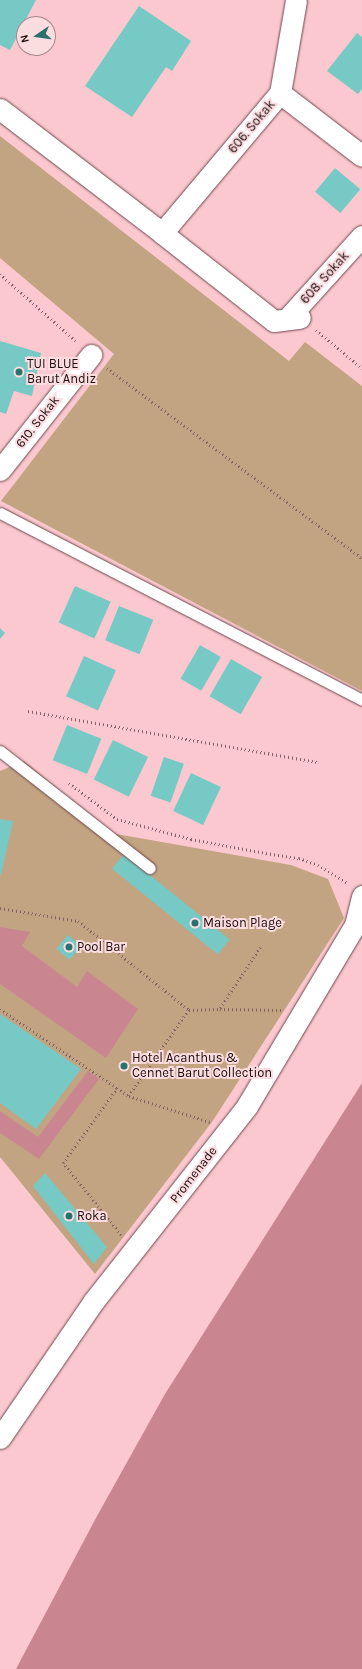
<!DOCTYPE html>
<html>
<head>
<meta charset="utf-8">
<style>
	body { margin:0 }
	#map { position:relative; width:362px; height:1669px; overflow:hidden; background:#fbc8cf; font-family:Karla,sans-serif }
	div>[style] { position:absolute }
	.green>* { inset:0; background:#c2a482 }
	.water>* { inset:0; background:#c98690 }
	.building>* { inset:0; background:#76c9c4; transform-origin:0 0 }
	.path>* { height:2.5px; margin-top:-1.25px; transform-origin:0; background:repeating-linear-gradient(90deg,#826266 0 1px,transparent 0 4px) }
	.roads { filter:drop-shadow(0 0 1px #70454c) drop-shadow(0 0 1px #70454c) }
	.lane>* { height:11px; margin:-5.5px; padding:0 5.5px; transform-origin:5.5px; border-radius:5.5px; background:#fff }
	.street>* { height:21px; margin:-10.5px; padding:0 10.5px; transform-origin:10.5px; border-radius:10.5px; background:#fff }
	.dots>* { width:11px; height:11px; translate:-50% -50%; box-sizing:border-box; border:2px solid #fbdcdf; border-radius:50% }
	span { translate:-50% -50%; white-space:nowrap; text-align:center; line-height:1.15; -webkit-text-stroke:4px #fbdcdf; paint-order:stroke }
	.street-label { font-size:13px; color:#1e0d0f }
	.poi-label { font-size:13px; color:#1e0d0f }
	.left { translate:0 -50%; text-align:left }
	.north { position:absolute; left:16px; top:16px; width:40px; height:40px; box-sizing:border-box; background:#fbdcdf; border:1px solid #a3898c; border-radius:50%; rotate:257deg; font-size:11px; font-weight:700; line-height:16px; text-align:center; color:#1e0d0f }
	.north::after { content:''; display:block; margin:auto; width:14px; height:18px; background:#28716d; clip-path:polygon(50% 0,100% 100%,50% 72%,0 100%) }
</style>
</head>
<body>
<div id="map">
	<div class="green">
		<i style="clip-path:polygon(0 136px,289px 361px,305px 342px,362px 386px,362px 691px,1px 501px,114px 354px,0 258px)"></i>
		<i style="clip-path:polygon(24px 761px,111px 833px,291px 865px,328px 879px,344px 918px,212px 1122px,95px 1274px,0 1157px,0 771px)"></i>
	</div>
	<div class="water">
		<i style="clip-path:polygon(0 927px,30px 932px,22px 946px,77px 987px,87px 971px,138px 1009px,106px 1058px,0 984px)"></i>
		<i style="clip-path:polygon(88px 1071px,99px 1079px,39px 1159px,0 1133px,0 1111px,38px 1137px)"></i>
		<i style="clip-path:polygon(362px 1083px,362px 1669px,16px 1669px,97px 1516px,165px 1394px)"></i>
	</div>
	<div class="building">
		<i style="clip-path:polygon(0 0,36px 0,10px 50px,0 45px)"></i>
		<i style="clip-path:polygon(139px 6px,191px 41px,172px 71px,166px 67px,132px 117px,85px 86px)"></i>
		<i style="clip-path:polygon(357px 33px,362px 37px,362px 89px,358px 94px,327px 71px)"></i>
		<i style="left:335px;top:168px;width:33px;height:31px;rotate:40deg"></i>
		<i style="clip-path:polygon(0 341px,41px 353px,32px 396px,14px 391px,6px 414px,0 412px)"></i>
		<i style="left:75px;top:586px;width:39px;height:40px;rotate:24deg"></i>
		<i style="left:119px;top:606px;width:37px;height:37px;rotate:22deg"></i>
		<i style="clip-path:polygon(0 628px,5px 633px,0 639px)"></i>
		<i style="left:200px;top:645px;width:24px;height:39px;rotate:30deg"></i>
		<i style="left:84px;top:656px;width:35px;height:44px;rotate:24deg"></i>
		<i style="left:231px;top:659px;width:36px;height:43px;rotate:30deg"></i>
		<i style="left:67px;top:725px;width:37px;height:38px;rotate:22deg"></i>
		<i style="left:113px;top:740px;width:39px;height:44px;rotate:26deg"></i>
		<i style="left:164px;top:757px;width:21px;height:41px;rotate:19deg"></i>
		<i style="left:191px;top:773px;width:33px;height:42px;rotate:25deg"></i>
		<i style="clip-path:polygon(0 819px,13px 821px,1px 875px,0 875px)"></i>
		<i style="left:124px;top:854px;width:136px;height:19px;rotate:39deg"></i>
		<i style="left:68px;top:935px;width:17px;height:18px;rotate:40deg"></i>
		<i style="clip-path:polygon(0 1014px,81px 1069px,36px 1129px,0 1103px)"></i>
		<i style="clip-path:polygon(45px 1173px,107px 1247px,94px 1264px,33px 1186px)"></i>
	</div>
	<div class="path">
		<i style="left:0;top:274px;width:101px;rotate:41.4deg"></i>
		<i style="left:316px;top:330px;width:60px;rotate:39.6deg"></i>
		<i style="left:107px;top:368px;width:318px;rotate:36.7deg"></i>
		<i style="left:28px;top:711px;width:294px;rotate:10deg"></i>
		<i style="left:69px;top:783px;width:60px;rotate:36.9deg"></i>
		<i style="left:117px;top:819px;width:77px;rotate:15.1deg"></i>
		<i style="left:191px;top:839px;width:76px;rotate:10.6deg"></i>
		<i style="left:266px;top:853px;width:33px;rotate:9deg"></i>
		<i style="left:299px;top:858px;width:20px;rotate:20deg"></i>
		<i style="left:318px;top:865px;width:35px;rotate:31deg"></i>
		<i style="left:0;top:908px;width:79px;rotate:9.5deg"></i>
		<i style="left:78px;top:921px;width:142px;rotate:38.7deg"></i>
		<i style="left:189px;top:1010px;width:31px;rotate:-2deg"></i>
		<i style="left:220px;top:1009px;width:61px;rotate:0.9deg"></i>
		<i style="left:220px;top:1008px;width:74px;rotate:-56.5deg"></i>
		<i style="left:0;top:1009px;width:141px;rotate:34deg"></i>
		<i style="left:189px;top:1010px;width:105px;rotate:124.9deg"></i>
		<i style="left:129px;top:1096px;width:85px;rotate:17.8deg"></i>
		<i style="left:121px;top:1235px;width:92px;rotate:-128.9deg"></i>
		<i style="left:63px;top:1163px;width:92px;rotate:-54.2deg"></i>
		<i style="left:117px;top:1088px;width:14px;rotate:34deg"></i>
	</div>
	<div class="roads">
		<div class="lane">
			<i style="left:0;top:513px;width:407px;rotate:27.3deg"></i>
			<i style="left:0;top:751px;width:190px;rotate:38deg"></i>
		</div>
		<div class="street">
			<i style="left:280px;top:93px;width:103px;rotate:37.5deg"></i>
			<i style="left:0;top:109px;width:204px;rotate:37.4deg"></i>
			<i style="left:162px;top:233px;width:142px;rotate:38.2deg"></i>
			<i style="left:274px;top:321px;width:26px;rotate:-7deg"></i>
			<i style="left:162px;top:233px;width:183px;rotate:-49.9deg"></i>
			<i style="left:280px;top:93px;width:94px;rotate:-80.2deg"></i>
			<i style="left:287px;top:319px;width:112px;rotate:-47.9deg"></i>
			<i style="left:0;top:470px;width:147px;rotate:-51.6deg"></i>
			<i style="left:0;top:1438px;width:165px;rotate:-55.6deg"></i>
			<i style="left:93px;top:1302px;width:249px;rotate:-51.8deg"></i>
			<i style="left:247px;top:1106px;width:211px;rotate:-59.2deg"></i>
			<i style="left:355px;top:925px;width:30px;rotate:-76deg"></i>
		</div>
	</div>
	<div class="dots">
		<i style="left:19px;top:372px;background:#28716d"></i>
		<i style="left:195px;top:923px;background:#28716d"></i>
		<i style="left:69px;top:947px;background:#28716d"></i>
		<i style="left:124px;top:1066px;background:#28716d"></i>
		<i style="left:69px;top:1216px;background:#28716d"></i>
	</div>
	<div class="street-label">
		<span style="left:252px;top:127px;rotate:-50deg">606. Sokak</span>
		<span style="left:325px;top:278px;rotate:-48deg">608. Sokak</span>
		<span style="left:38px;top:422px;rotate:-52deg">610. Sokak</span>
		<span style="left:194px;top:1175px;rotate:-52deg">Promenade</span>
	</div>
	<div class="poi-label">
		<span class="left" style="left:27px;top:372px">TUI BLUE<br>Barut Andiz</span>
		<span class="left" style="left:203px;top:923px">Maison Plage</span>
		<span class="left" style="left:77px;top:947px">Pool Bar</span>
		<span class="left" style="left:132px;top:1066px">Hotel Acanthus &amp;<br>Cennet Barut Collection</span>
		<span class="left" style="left:77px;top:1216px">Roka</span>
	</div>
	<div class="north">N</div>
</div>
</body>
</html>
